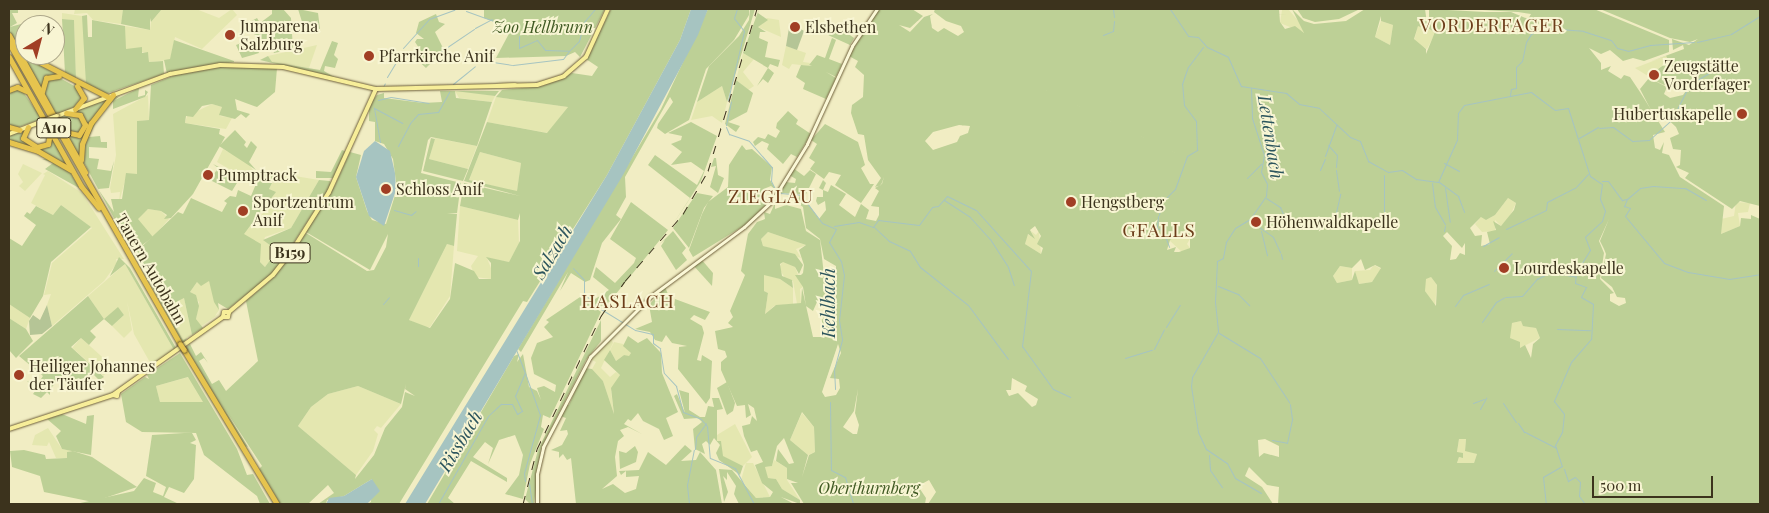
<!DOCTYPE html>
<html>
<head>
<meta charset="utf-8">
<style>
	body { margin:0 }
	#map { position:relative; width:1769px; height:513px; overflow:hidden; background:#f1edc3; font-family:"Playfair Display",serif }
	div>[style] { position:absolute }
	.farmland>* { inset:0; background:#e4e7b0; transform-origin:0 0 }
	.green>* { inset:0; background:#bdd096 }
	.cemetery>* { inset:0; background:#b5c596 }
	.water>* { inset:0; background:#a6c4c1 }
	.stream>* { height:1px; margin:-0.5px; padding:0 0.5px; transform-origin:0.5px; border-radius:0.5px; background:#a6c4c1 }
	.roads { filter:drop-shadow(0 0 1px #6f603b) drop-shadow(0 0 1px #6f603b) }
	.secondary>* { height:3px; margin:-1.5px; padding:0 1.5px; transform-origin:1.5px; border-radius:1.5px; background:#fbf8d7 }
	.primary>* { height:4px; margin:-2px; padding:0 2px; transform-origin:2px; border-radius:2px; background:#f7ee99 }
	.motorway>* { height:5px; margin:-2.5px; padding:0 2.5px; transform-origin:2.5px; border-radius:2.5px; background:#e6c44e }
	.rail>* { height:1px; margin-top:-0.5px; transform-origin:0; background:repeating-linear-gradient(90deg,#3c331d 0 9px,transparent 0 18px) }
	.bridges { filter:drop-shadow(0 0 1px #5b4c2d) drop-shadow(0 0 1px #5b4c2d) }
	.primary-bridge>* { height:4px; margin:-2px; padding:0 2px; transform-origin:2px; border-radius:2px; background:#f7ee99 }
	.motorway-bridge>* { height:5px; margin:-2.5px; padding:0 2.5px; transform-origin:2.5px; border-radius:2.5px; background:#e6c44e }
	.dots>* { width:14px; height:14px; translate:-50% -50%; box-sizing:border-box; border:2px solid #f8f5d3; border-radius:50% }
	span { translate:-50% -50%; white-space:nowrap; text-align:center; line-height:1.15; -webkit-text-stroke:4px #f8f5d3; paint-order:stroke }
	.shield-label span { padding:1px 4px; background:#f8f5d3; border:1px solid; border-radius:4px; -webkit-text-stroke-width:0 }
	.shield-label { font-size:15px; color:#3c331d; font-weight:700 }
	.poi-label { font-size:16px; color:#3c331d }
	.left { translate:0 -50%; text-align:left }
	.right { translate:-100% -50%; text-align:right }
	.park-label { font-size:16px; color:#405a23; font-style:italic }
	.street-label { font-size:16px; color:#3c331d }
	.water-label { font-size:18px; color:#2c555d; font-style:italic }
	.quarter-label { font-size:19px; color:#6c3d1a; letter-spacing:1px }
	.frame { position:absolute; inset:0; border:10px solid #3c331d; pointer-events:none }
	.north { position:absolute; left:15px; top:15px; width:50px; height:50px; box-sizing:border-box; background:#f8f5d3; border:1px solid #ada78a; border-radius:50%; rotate:37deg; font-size:14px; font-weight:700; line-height:20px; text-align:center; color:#3c331d }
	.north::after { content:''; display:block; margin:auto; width:18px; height:22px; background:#a13e24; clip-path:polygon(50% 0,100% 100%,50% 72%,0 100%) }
	.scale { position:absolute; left:1592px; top:476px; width:121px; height:22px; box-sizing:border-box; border:2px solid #3c331d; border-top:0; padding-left:6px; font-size:15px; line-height:18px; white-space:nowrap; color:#3c331d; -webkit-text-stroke:4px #f8f5d3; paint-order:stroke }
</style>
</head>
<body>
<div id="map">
	<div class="farmland">
		<i style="clip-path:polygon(75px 9px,123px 9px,121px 24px,93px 20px,87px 13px,74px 14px)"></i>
		<i style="clip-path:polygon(162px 9px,196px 9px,219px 18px,232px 9px,237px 15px,202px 49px,175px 37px,170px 60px,149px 62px,148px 53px,125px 49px,125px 26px,150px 30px,151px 22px)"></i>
		<i style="clip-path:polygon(1288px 9px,1307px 31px,1305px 33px,1280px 23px,1282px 10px)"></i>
		<i style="clip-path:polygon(62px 13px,82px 16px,85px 22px,86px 83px,76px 79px,74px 20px,62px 19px)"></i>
		<i style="clip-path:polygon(767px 18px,779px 20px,781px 37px,758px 27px)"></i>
		<i style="clip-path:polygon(1381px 21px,1393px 25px,1390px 45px,1375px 37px)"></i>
		<i style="clip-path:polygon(1418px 25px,1436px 32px,1427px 49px,1414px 41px)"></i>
		<i style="clip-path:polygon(317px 45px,309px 68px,271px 62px,268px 56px)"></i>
		<i style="clip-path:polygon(786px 46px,806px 53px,803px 62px,810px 63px,809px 66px,792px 64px,789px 69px,782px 65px)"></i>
		<i style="clip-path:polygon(743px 53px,754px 59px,743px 72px,754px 86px,748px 90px,736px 80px)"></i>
		<i style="clip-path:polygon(1666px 56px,1669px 61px,1648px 76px,1635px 68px)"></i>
		<i style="clip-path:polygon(722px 86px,727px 102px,722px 123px,712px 116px,691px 120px,697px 102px)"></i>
		<i style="clip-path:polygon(455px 91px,463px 91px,495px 96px,492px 102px,459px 98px)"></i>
		<i style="clip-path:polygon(148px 95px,149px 120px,137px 121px,137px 175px,126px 177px,119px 203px,120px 192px,111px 193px,110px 188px,116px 155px,113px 114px)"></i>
		<i style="clip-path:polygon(496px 97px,568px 107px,548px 133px,487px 122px)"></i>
		<i style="clip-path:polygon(212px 104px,222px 107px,220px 116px,232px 118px,226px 129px,185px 123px,187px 116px)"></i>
		<i style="clip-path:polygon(435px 138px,477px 146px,468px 169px,429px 159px)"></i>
		<i style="clip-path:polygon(223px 149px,248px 163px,253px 170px,243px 177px,217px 162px)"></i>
		<i style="clip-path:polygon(480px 152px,521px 163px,517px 192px,469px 180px)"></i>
		<i style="clip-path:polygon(23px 164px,42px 173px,25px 191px,19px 186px,23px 182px,18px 174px)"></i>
		<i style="clip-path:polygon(48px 171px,82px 193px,124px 259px,116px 259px,117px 263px,104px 281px,52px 326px,47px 305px,51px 294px,44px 295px,52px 263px,92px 228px,61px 205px,53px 215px,31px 203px,45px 175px,43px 174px)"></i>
		<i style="clip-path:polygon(277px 173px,319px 180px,291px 228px,265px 237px,264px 240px,281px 253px,265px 267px,260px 262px,259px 247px,243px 234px,266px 210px,275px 192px,269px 189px)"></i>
		<i style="clip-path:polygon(1508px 198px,1516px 203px,1508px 220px,1501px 226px,1495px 220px,1495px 231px,1482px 232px,1475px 224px,1482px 216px,1486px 220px,1495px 215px)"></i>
		<i style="clip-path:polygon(1736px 202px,1750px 203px,1748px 212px,1738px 213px,1740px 226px,1721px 234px,1721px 219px,1734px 216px)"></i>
		<i style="clip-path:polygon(460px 206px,518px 220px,519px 244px,509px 262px,487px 258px,494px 276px,491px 279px,475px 277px,471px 266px,478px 256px,457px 251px)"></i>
		<i style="clip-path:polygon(148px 209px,161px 211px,169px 219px,153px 237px,137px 219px)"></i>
		<i style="clip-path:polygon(1031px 231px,1036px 235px,1039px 231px,1041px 254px,1025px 244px,1027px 234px,1034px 238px)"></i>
		<i style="clip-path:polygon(768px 232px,806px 245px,796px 249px,801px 258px,763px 246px,761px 239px)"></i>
		<i style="clip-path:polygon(1180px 232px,1191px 237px,1187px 244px,1190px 248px,1182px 252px,1169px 240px)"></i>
		<i style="clip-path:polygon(447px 244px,454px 246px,450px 296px,430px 327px,424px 327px,409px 320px)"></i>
		<i style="clip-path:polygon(783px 261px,795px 267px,803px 287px,800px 289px,801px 303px,797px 304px,793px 281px,786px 280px,779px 268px)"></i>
		<i style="clip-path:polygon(125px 264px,174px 350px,152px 366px,134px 334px,127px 301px,132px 330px,124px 338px,112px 326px,124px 315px,118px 308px,104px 319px,88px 296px)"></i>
		<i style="clip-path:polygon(1374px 265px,1381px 269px,1372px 282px,1359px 284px,1355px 271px,1370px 270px)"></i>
		<i style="clip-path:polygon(1340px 266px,1352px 268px,1352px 280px,1337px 283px,1333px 276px)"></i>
		<i style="clip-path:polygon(764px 274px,780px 279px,793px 288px,793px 304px,774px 306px,765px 314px,768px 293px,764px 291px)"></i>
		<i style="clip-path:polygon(1431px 277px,1437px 285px,1435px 306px,1425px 291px,1425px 278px)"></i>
		<i style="clip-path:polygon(209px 281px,219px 310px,215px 316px,222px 312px,200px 327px,196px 319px,199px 302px,190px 292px,197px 282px)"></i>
		<i style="clip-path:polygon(184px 298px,192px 335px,183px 340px,164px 308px)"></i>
		<i style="clip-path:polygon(9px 304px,30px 318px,26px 329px,9px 318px)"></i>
		<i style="clip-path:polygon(1521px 321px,1524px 326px,1536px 328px,1540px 338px,1520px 348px,1510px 338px,1509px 331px,1512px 323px)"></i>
		<i style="clip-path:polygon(610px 336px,613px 343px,601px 368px,610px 377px,616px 372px,620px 375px,611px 391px,614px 414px,603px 381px,592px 369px,596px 362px,590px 359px)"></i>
		<i style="left:81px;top:338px;width:42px;height:13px;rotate:42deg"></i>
		<i style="clip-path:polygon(614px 342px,623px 344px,631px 353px,629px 357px,624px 355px,616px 361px,610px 350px)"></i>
		<i style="clip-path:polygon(189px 377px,204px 402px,160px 402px,156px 386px)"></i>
		<i style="clip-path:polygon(358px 386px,401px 404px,381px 428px,377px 426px,374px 430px,378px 434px,373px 451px,356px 475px,298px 426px,311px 407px,328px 394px)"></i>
		<i style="clip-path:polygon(802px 413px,814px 427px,815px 452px,808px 455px,790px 440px)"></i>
		<i style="clip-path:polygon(735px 424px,752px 457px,743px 466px,722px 456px,721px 441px,717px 442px,717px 435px)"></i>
		<i style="clip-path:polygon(48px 428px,62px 449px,73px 451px,67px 452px,67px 458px,56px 458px,49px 442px,47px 446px,32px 445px,35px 435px)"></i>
		<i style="clip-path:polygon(1459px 439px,1466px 439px,1465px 450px,1477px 454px,1474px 463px,1457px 463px,1459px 457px,1462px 458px,1457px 453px)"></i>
		<i style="clip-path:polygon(774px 460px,787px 468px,787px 480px,800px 500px,782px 489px,776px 479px,767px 478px,765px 467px,772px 466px)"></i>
		<i style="clip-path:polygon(746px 463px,753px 463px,770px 497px,756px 498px,741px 480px)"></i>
	</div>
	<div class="green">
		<i style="clip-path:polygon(9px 9px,18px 9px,18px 13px,12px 13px,17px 23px,10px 27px,21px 24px,24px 51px,9px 32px)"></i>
		<i style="clip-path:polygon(123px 9px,162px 9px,151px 22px,150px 18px,150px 30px,121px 24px)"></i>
		<i style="clip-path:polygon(272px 9px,283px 9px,291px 18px,293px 49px,274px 53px,268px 40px,258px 43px,254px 33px,263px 29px,261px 24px,252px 28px,248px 23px,257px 18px,260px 23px,272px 14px)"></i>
		<i style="clip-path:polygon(298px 9px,318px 13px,320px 29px,303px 25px)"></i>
		<i style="clip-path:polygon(484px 9px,605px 9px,580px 57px,575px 52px,566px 56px,496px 58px,512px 28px,484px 18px)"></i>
		<i style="clip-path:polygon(evenodd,611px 9px,691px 9px,680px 40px,607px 175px,527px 302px,523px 301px,399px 504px,367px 504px,371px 502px,372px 479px,344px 496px,327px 500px,326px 504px,318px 504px,334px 493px,328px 485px,308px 504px,280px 504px,259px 469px,262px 466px,224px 408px,248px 447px,245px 446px,185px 348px,190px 344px,196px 356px,201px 352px,208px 363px,204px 358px,199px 361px,212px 384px,219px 380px,226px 391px,258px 361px,246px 301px,274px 277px,306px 233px,367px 271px,374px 270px,386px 247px,388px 234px,370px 270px,306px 232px,335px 185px,350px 152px,361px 155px,356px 177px,367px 211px,372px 220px,386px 224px,397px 189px,393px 159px,384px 144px,375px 141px,375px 122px,369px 121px,369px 105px,377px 95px,384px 93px,384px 98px,423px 103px,442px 102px,440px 91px,499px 91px,495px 96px,455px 91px,456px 98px,492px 102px,477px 146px,431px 137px,428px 140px,421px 173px,461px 183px,457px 213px,447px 214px,457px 214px,454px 246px,447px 244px,409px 320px,430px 328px,450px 299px,455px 263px,474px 271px,479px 279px,491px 279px,491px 263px,486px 257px,509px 262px,520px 241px,520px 213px,518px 220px,460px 206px,464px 183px,520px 196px,464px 181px,487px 122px,547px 133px,568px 107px,496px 97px,502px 90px,542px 86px,572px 73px,592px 76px,598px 67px,586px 59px,611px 9px,480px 152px,521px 163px,517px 191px,469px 180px,480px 152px,611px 9px,406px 384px,405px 389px,415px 396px,405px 392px,402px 407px,385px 428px,374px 455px,355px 479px,356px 475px,298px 426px,311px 407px,328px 394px,358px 386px,401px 404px,406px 384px)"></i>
		<i style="clip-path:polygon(708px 9px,749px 9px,749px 15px,734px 40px,706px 69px,689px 120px,665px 134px,657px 128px,658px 124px,673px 102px,670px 97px,625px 177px,626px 197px,616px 215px,621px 219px,602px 243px,590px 280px,585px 282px,571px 273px,560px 291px,568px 272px,521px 352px,518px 349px,661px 109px)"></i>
		<i style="clip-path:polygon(750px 9px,755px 9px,727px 102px,722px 86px,697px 102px,709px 66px,739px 36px,749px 20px)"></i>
		<i style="clip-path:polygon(759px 9px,758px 13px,768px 20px,758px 27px,766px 32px,760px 32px,759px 38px,768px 42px,765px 57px,780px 60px,778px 67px,770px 64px,768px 68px,774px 73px,768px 83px,763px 79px,757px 86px,768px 68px,743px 53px)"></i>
		<i style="clip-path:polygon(evenodd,878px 9px,912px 9px,923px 16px,910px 28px,899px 25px,910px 32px,924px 17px,933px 14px,930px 16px,932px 28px,938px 32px,944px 28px,958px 36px,964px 32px,961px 26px,946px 21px,934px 12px,935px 9px,1279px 9px,1280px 22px,1285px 29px,1295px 26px,1304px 33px,1292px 9px,1304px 21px,1314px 24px,1346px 21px,1365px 9px,1425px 9px,1428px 30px,1418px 26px,1414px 39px,1426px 49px,1426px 54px,1435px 32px,1429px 29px,1429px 9px,1485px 12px,1511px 12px,1528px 19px,1531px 14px,1518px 12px,1465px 9px,1594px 9px,1669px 40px,1669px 52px,1644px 61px,1633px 58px,1623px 61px,1610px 50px,1601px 54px,1589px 48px,1601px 63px,1601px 70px,1611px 66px,1608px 71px,1621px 79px,1624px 75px,1630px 77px,1640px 92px,1665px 132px,1653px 135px,1655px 148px,1660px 150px,1664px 142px,1662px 153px,1669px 155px,1680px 177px,1724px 206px,1721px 234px,1740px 226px,1741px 218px,1751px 219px,1751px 215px,1760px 219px,1760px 504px,1278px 504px,1279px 487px,1267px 485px,1249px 467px,1245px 476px,1262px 487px,1273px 504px,928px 504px,936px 492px,929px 480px,918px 486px,926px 498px,925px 504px,804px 504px,791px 483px,798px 483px,787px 479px,787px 468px,776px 461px,778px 449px,789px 464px,794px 463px,784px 438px,777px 446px,772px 466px,765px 467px,768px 478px,776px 479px,782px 489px,800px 500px,800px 504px,781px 497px,794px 504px,739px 504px,734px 494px,736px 486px,727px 472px,727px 480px,723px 476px,728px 492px,724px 502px,719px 469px,732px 470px,756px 498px,770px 497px,773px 492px,762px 483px,755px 465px,763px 462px,757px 450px,751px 452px,744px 436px,742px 426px,750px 424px,752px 416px,757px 421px,754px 408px,748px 404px,751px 415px,746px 418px,745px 405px,737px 406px,721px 370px,721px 362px,727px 357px,725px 351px,718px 349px,715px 331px,733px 327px,728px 323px,733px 317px,730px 311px,745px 275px,741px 271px,748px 234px,757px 222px,765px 219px,764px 212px,770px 214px,775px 203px,775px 209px,786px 205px,801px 209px,806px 231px,820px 240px,824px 275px,834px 289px,836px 303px,836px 266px,824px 259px,820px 239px,806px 228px,803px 207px,788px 196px,799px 198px,800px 194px,780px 193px,785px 182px,795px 183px,796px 179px,789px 175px,793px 168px,804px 176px,810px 170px,816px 174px,804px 198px,819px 219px,826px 210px,825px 201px,818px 205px,816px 201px,817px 197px,823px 197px,823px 190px,819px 188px,823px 180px,826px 183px,823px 190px,828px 192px,831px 185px,846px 194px,839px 205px,855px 217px,861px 204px,869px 210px,866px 219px,876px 221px,879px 215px,879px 207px,871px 206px,879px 191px,875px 188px,882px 184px,884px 177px,881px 185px,875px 187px,881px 178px,868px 160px,864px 135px,858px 134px,851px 113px,852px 105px,863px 97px,864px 75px,855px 67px,858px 61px,849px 56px,878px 9px,1381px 16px,1381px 21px,1393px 25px,1390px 45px,1375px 37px,1381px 16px,878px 9px,959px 125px,970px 126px,968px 133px,960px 136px,957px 142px,933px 150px,925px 141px,933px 132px,959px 125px,878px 9px,1508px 198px,1516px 203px,1514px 210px,1501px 226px,1493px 221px,1496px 230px,1487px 232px,1490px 244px,1481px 246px,1482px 235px,1475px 236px,1470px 228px,1481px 217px,1486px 220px,1495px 215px,1508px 198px,878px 9px,1609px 219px,1600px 241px,1604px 249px,1606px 254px,1601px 278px,1612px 287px,1617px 297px,1625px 298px,1626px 303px,1619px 306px,1610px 301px,1610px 294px,1614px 293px,1600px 279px,1604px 253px,1599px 241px,1609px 219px,878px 9px,1035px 226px,1041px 236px,1037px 244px,1043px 248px,1041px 254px,1025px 244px,1028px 234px,1035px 239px,1030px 230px,1035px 226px,878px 9px,768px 232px,806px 245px,799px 250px,804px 265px,803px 273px,801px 275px,795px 275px,803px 287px,806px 306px,813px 311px,817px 302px,822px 303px,832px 309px,831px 315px,836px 308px,833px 319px,823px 314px,820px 337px,813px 337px,802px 288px,801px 303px,776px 305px,765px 314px,768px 293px,764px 291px,764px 275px,780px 279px,793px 288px,792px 280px,782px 276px,780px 264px,783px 262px,795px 267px,799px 274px,803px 265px,795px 254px,763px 246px,761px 239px,768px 232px,878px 9px,1447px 232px,1462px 248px,1465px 243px,1465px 255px,1460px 253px,1456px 259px,1450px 260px,1452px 246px,1443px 236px,1447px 232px,878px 9px,1180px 233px,1190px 235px,1190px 248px,1179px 252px,1174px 252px,1176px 247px,1167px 250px,1170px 240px,1180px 233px,878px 9px,1361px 259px,1365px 270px,1375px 265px,1381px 268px,1372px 282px,1359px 284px,1355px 271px,1352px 280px,1337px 283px,1333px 276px,1340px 266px,1352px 268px,1361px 259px,878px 9px,1431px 277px,1437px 285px,1436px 306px,1425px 291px,1426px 279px,1431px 277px,878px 9px,1521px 321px,1523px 326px,1536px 328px,1540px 338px,1533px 344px,1531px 358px,1525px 345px,1520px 348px,1520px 342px,1510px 338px,1512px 323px,1521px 321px,878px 9px,838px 344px,841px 353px,830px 378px,839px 379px,840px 388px,836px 395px,825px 397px,822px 392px,838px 344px,878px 9px,1012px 378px,1027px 386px,1025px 391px,1038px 399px,1036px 405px,1032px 407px,1018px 393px,1009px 396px,1006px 390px,1011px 390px,1012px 378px,878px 9px,858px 389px,855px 413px,859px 425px,857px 434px,853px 434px,843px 427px,854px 411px,858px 389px,878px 9px,802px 412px,814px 427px,815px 452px,809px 455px,802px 477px,808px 455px,790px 440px,802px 412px,878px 9px,1265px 439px,1279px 446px,1279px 457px,1264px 453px,1259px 457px,1258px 440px,1265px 439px,878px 9px,1459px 439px,1466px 439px,1465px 451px,1477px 454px,1474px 463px,1457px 463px,1459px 457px,1463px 458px,1463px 453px,1457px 452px,1459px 439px)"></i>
		<i style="clip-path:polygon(1297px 9px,1360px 9px,1339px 19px,1315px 22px,1303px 18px)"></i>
		<i style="clip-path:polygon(1600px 9px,1760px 9px,1760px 206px,1740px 201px,1732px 209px,1685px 178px,1689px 173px,1676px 167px,1680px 165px,1681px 150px,1673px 149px,1670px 138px,1679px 134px,1676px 127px,1661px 113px,1653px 114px,1640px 89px,1649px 78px,1667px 87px,1664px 94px,1670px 98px,1683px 95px,1694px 80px,1686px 85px,1664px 85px,1652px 79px,1657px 76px,1654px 72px,1669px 61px,1666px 56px,1649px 62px,1684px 49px,1683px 45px,1673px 50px,1672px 39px,1689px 45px,1698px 39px,1690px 42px,1670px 38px)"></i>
		<i style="clip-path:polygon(436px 14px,439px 22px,445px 24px,435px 32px,444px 50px,426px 68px,413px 56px,421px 51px,415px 42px,417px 39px,424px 39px,416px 33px,419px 22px)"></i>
		<i style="clip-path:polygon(87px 15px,88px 37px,92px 37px,92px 20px,125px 26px,126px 49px,142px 47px,142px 53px,148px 52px,149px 62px,163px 61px,164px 74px,105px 94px,26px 55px,41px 55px,42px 62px,65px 73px,62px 19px,74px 20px,76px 79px,86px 84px,82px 16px)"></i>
		<i style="clip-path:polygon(833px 23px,854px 38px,850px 45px,828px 35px)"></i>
		<i style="clip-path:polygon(832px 38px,836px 40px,829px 59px,842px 64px,836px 77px,826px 72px,836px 78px,826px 99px,803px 89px,805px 83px,796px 77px,801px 65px,812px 66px,809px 65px,817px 55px,825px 58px)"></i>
		<i style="clip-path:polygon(174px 40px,234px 61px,234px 62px,167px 74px,164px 60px,170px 59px)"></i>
		<i style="clip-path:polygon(332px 41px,338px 43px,334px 55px,338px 59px,335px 68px,325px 66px,324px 71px,336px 78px,260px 60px,268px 56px,272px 62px,320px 70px)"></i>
		<i style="clip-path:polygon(244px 42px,246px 46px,254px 42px,259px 53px,242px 58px,236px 45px)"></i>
		<i style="clip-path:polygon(22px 55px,30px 60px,58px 75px,47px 76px,41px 88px)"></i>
		<i style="clip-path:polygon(220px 67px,277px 68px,275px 92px,257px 107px,235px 99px,237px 110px,250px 114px,246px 118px,241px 114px,235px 119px,219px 115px,222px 107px,212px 104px,202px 106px,193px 117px,186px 116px,185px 123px,220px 129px,219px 134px,225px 137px,193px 194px,171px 218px,164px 219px,167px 215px,161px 211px,148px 209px,138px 219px,153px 237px,137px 249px,127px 231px,136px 250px,133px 253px,84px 163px,85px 140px,93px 121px,111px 99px,120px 96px,101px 111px,89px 137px,100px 136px,101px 142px,107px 142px,107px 148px,89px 147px,89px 158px,99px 159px,97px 169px,111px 171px,114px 161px,109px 188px,98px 189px,114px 212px,111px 199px,122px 199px,126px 173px,137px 174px,137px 121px,149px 120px,151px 85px,175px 75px)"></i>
		<i style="clip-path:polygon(58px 77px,78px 88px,83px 95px,74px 107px,55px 115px,43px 91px,46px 79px)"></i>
		<i style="clip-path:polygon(736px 80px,753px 93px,747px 112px,728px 122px,740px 126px,736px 132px,725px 124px)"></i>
		<i style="clip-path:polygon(139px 88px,138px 97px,145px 95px,145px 90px,148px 92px,145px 97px,113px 109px,113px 101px)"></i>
		<i style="clip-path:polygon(21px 89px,42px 119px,16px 128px,9px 126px,9px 92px)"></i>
		<i style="clip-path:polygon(108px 99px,88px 126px,81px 161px,66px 134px,78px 136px,86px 129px,76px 111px)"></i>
		<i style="clip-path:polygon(788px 111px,798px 120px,796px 124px,811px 134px,797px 157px,791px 154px,783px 164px,767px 149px,769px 144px,762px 141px,755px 146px,753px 142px,758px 137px,765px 139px,768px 134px,776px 138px,780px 131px,776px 128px,777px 123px)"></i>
		<i style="clip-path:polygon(69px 114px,77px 114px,84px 122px,81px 132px,66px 132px,57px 118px)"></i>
		<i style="clip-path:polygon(691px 122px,717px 136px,701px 181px,687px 203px,671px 227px,690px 198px,648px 165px,655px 155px,697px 185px,704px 171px,691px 162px,671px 165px,682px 152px,671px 144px,681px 140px,682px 136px,668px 133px)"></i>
		<i style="clip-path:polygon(825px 124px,858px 142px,865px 165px,861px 168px,870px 184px,874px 184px,861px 203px,835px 185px,841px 175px,829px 172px,824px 179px,810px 169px,815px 162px,809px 158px,817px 144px,811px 140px)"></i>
		<i style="clip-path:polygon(235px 130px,246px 142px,244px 145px,247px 148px,251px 141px,257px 147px,249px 162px,256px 170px,219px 146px)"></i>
		<i style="clip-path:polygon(23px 131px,23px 140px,38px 148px,49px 145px,52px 136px,66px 165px,9px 141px,9px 136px)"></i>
		<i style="clip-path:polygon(431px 138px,435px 139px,429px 159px,468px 169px,463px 181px,423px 171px)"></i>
		<i style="clip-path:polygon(742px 145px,746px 150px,752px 149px,772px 167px,770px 180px,777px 191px,771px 186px,766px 188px,762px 198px,767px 204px,745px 225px,693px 257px,689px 250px,702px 214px,708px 202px,728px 187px,729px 165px)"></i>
		<i style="clip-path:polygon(342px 150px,347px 152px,334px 178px,316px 178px,316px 171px,331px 172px)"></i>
		<i style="clip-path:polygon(714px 158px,716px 158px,718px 175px,724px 178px,718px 193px,710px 187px,716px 166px,711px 167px)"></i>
		<i style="clip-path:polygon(51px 159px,70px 172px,79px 188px,45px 169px,53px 163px,42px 159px)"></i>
		<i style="clip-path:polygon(213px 164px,240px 178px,232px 191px,210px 180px,218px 168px)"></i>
		<i style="clip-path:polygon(257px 171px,277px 173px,269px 189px,276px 192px,244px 234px,261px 244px,260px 262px,265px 267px,274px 255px,285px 257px,274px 273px,228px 309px,218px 303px,219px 310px,214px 302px,209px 281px,201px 286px,197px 282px,190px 292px,196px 295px,199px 306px,196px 319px,203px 328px,192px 335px,184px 298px,165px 308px,183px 340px,187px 338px,183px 344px,134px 254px,178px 212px,183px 214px,191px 198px,222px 212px,227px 203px,224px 201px,230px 196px,236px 197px,238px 190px,251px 196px,256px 184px,246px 177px)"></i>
		<i style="clip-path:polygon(319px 180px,330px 181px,331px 185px,285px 256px,263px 240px,291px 228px)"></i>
		<i style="clip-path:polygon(697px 193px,713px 196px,704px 208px,689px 248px,673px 228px)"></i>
		<i style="clip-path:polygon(631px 202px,668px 230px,602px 311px,585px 294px,592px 301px,609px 290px,593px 277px,596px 267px,615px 283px,634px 263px,636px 258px,610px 239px)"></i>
		<i style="clip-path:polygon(61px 205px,91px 227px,51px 262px,43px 296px,30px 318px,9px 304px,9px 238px,22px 246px,36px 225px,24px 216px,27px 212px,30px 214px,36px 206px,53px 215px)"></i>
		<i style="clip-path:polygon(673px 231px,686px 248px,682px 253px,687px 260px,676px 270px,661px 246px,665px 240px,660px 244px)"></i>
		<i style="clip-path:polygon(119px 257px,130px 268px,176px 348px,174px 350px,125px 264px,110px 276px)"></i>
		<i style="clip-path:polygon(701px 259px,713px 273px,712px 286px,693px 265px)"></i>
		<i style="clip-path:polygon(665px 287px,674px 308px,675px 299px,710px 312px,705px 320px,694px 315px,690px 319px,702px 326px,704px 333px,697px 360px,701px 361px,702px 355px,712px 361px,710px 398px,706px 404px,678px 369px,679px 347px,687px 346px,672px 343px,666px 335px,662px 342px,655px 340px,650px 332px,635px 329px,652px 322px,649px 305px)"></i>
		<i style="clip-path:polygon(88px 296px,104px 319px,118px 307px,124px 315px,112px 326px,104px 319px,90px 331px,96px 337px,89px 345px,81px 338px,71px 347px,104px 377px,99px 380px,94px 375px,73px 389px,61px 377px,50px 389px,50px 395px,47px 392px,41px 398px,33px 394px,36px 390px,27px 381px,37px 385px,43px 376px,19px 356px)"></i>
		<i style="clip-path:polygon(580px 297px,601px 312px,550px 418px,543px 415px,541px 427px,544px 429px,530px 464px,523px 499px,505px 494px,519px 475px,523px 455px,515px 435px,499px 440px,488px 464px,493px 448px,485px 442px,473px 457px,507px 478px,507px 482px,471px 461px,448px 498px,455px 504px,427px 504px,514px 356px,519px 354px,517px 362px,523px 354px,529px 387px,537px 391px,541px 400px,537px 388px,544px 386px,555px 392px,556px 385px,534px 374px,531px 358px,537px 343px,553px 337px,544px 327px,549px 322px,546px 320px)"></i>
		<i style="clip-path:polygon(9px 318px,26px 329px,33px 341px,16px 358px,9px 350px)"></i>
		<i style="clip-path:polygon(601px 320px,601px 341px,586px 360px,541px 448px,534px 504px,530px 504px,525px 499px,538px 450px)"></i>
		<i style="clip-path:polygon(628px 336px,638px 343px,647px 338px,661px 353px,662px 373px,678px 412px,666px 418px,673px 436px,664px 440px,659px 429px,643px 421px,638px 413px,631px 421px,628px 419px,624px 424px,642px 434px,628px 427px,620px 430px,624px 436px,618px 441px,615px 457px,617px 476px,602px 489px,613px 484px,625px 493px,636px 489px,639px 476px,626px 477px,626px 471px,621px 475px,619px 471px,639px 470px,648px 452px,666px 465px,685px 445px,692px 451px,681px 461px,696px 460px,700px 452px,716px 470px,722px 504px,576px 504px,571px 458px,567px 460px,563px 454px,559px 458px,559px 452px,551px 450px,562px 445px,568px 434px,567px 430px,560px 431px,566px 418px,560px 416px,555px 428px,566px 404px,569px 405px,585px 368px,592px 369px,603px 381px,614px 414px,611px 388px,620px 375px,604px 360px,610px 350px,616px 361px,624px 355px,629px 356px,631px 353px,623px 346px)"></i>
		<i style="clip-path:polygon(evenodd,180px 353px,237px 449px,247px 475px,253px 474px,270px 504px,260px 504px,257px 496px,204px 455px,196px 433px,142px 432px,126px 422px,121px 394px,145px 377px,149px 379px,147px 375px,180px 353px,188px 377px,203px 402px,160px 402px,156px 386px,188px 377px)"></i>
		<i style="clip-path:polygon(727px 382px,735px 403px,733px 411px,727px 415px,717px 388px)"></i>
		<i style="clip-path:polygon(679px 390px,689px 393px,689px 410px,700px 417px,705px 417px,708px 406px,714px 407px,712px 398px,719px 398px,723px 409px,717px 410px,717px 441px,721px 441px,723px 456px,743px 466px,740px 475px,719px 460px,716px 453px,720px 445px,714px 438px,710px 445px,706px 441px,702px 444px,705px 454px,695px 449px,693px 429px,702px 422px,698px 418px,684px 419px,674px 396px,677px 394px,685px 413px)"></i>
		<i style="clip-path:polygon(62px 414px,86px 424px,87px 416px,94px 415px,91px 455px,62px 449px,56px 436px,61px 431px,47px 419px)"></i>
		<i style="clip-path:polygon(184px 433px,192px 433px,196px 440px,190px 443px,196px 445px,194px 479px,184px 493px,169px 487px,164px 497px,179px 504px,76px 504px,134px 491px,144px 478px,156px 483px,153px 492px,163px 496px,166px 487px,146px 476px,152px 435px)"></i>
		<i style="clip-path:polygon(635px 446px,638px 452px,636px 462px,620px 469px,619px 451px,626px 453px)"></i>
		<i style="clip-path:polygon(24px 450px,45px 455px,46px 459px,67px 458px,67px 452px,73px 451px,92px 457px,137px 487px,93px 502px,44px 492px,40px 476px,12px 467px,10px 451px)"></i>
	</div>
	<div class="cemetery">
		<i style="clip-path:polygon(790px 22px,804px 31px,797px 50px,786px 46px)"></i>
		<i style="clip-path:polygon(47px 305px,52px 326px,42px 334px,30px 335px,29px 321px,33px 315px,40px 320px)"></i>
	</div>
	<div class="water">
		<i style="clip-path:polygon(691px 9px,708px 9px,698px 35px,623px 175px,425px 504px,405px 504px,607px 175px,680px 40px)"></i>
		<i style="clip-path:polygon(375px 141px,390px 151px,395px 173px,396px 190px,384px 226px,369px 216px,356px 177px,364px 151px)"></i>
		<i style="clip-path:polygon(372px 479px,380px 491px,367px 504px,326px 504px,329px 498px,344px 496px)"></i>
	</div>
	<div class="stream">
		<i style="left:1113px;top:9px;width:8px;rotate:83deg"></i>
		<i style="left:1170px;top:9px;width:32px;rotate:56deg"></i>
		<i style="left:1188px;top:36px;width:10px;rotate:6deg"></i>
		<i style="left:1198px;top:37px;width:13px;rotate:48deg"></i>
		<i style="left:1207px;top:47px;width:23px;rotate:25deg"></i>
		<i style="left:1228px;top:57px;width:32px;rotate:66deg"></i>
		<i style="left:1241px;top:86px;width:46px;rotate:8.8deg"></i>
		<i style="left:1286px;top:93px;width:17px;rotate:40deg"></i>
		<i style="left:1299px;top:104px;width:20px;rotate:11deg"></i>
		<i style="left:1319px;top:108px;width:42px;rotate:43.1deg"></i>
		<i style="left:1350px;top:137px;width:11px;rotate:22deg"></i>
		<i style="left:1360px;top:141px;width:22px;rotate:68deg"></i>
		<i style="left:1368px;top:161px;width:23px;rotate:29deg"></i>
		<i style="left:1388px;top:172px;width:14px;rotate:-8deg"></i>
		<i style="left:1402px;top:170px;width:17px;rotate:33deg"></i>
		<i style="left:1416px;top:179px;width:22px;rotate:8deg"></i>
		<i style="left:1438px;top:182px;width:46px;rotate:-65.7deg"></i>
		<i style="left:1457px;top:140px;width:27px;rotate:-88deg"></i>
		<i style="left:1458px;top:113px;width:10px;rotate:-53deg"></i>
		<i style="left:1464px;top:105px;width:68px;rotate:-11deg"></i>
		<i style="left:1531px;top:92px;width:30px;rotate:37deg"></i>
		<i style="left:1555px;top:110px;width:13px;rotate:-9deg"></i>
		<i style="left:1568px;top:108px;width:71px;rotate:72.1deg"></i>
		<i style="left:1590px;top:176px;width:14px;rotate:34deg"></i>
		<i style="left:1602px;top:184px;width:15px;rotate:98deg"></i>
		<i style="left:1600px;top:199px;width:13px;rotate:67deg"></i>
		<i style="left:1605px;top:211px;width:10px;rotate:107deg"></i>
		<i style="left:1602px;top:221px;width:23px;rotate:137deg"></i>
		<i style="left:1585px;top:237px;width:14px;rotate:69deg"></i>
		<i style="left:1590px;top:250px;width:26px;rotate:122deg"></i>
		<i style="left:1576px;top:272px;width:11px;rotate:95deg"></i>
		<i style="left:1575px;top:283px;width:12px;rotate:20deg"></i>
		<i style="left:1586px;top:287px;width:11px;rotate:117deg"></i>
		<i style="left:1581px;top:297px;width:14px;rotate:30deg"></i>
		<i style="left:1593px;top:304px;width:35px;rotate:93deg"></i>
		<i style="left:1591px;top:339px;width:30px;rotate:131deg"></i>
		<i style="left:1571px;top:362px;width:43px;rotate:113.6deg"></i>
		<i style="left:1554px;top:401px;width:16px;rotate:52deg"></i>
		<i style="left:1564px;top:414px;width:18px;rotate:96deg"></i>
		<i style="left:1562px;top:432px;width:15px;rotate:118deg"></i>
		<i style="left:1555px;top:445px;width:22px;rotate:72deg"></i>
		<i style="left:1562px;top:466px;width:22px;rotate:150deg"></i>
		<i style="left:1543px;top:477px;width:27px;rotate:84deg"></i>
		<i style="left:466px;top:11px;width:50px;rotate:19.9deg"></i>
		<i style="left:475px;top:28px;width:19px;rotate:-28deg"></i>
		<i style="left:1103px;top:35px;width:11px;rotate:-22deg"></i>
		<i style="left:1113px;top:31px;width:10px;rotate:-84deg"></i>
		<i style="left:519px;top:36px;width:12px;rotate:90deg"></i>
		<i style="left:519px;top:48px;width:20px;rotate:-24deg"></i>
		<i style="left:537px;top:40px;width:13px;rotate:51deg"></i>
		<i style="left:545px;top:50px;width:24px;rotate:2deg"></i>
		<i style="left:569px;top:51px;width:14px;rotate:-45deg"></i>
		<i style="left:579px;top:41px;width:20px;rotate:-75deg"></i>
		<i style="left:584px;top:22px;width:17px;rotate:-50deg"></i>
		<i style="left:1697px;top:42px;width:35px;rotate:-13deg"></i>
		<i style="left:1731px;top:34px;width:34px;rotate:-32deg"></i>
		<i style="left:403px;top:48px;width:39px;rotate:-48deg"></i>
		<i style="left:429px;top:19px;width:27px;rotate:-20deg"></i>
		<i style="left:431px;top:58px;width:52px;rotate:-34deg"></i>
		<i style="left:493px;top:62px;width:20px;rotate:9deg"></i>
		<i style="left:513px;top:65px;width:50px;rotate:-6.8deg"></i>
		<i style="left:563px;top:59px;width:10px;rotate:-53deg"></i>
		<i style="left:387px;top:77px;width:29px;rotate:-59deg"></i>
		<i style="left:453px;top:84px;width:28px;rotate:-39deg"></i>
		<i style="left:383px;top:87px;width:4px;rotate:-63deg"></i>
		<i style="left:1251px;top:88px;width:30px;rotate:88deg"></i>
		<i style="left:1252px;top:118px;width:39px;rotate:72deg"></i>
		<i style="left:1264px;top:155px;width:17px;rotate:100deg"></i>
		<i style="left:1261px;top:172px;width:13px;rotate:63deg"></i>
		<i style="left:1267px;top:184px;width:12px;rotate:95deg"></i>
		<i style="left:1266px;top:196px;width:28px;rotate:125deg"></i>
		<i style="left:1250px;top:219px;width:17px;rotate:149deg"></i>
		<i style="left:1235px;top:228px;width:17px;rotate:123deg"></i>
		<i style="left:1226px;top:242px;width:16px;rotate:101deg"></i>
		<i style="left:1223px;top:258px;width:7px;rotate:153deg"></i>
		<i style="left:1217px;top:261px;width:41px;rotate:92.8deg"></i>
		<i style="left:1215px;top:302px;width:30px;rotate:84deg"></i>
		<i style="left:1218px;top:332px;width:52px;rotate:120deg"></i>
		<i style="left:1192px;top:377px;width:9px;rotate:96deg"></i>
		<i style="left:1191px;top:386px;width:47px;rotate:81.3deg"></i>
		<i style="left:1198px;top:432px;width:19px;rotate:65deg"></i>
		<i style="left:1206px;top:449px;width:25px;rotate:34deg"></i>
		<i style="left:1227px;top:463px;width:17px;rotate:62deg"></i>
		<i style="left:1235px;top:478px;width:30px;rotate:30deg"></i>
		<i style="left:1510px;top:95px;width:6px;rotate:-81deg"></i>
		<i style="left:1511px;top:89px;width:5px;rotate:-11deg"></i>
		<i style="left:1516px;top:88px;width:21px;rotate:-90deg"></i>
		<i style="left:1516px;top:67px;width:8px;rotate:-45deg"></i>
		<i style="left:1522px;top:61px;width:19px;rotate:-78deg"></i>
		<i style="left:1526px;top:42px;width:9px;rotate:-58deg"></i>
		<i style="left:1531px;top:34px;width:14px;rotate:-25deg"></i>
		<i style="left:1544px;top:28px;width:39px;rotate:4deg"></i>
		<i style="left:1583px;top:31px;width:29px;rotate:18deg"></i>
		<i style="left:1611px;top:40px;width:10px;rotate:53deg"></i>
		<i style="left:1617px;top:48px;width:11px;rotate:15deg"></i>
		<i style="left:1628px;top:51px;width:23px;rotate:-15deg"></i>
		<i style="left:1650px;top:45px;width:44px;rotate:-3.9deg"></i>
		<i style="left:378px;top:100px;width:13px;rotate:-13deg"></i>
		<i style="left:391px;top:97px;width:38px;rotate:9deg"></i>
		<i style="left:728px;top:100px;width:71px;rotate:-76.9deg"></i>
		<i style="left:744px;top:31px;width:16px;rotate:-128deg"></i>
		<i style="left:734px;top:18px;width:9px;rotate:-72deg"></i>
		<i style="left:726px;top:125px;width:24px;rotate:-78deg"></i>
		<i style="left:726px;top:127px;width:8px;rotate:67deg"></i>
		<i style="left:729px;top:134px;width:21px;rotate:19deg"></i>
		<i style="left:749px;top:141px;width:35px;rotate:49deg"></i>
		<i style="left:772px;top:167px;width:14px;rotate:94deg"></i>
		<i style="left:771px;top:181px;width:11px;rotate:63deg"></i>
		<i style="left:1599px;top:128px;width:14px;rotate:-4deg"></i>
		<i style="left:1613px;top:127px;width:24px;rotate:36deg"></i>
		<i style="left:1632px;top:141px;width:17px;rotate:-3deg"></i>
		<i style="left:1649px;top:140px;width:31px;rotate:-42deg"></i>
		<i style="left:1672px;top:119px;width:39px;rotate:-63deg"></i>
		<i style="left:1690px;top:84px;width:34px;rotate:-30deg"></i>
		<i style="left:1579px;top:138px;width:22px;rotate:-30deg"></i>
		<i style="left:380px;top:142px;width:35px;rotate:-100deg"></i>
		<i style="left:374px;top:108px;width:32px;rotate:28deg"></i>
		<i style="left:1328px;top:145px;width:13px;rotate:48deg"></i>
		<i style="left:1337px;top:155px;width:12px;rotate:95deg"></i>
		<i style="left:398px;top:146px;width:26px;rotate:-62deg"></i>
		<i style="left:410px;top:123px;width:12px;rotate:-48deg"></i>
		<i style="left:418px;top:114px;width:20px;rotate:-6deg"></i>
		<i style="left:438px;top:112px;width:23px;rotate:-61deg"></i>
		<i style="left:1325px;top:156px;width:33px;rotate:-70deg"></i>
		<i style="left:1444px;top:163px;width:17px;rotate:28deg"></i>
		<i style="left:1320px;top:170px;width:12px;rotate:-66deg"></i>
		<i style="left:1336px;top:170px;width:21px;rotate:82deg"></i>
		<i style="left:1384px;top:175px;width:36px;rotate:90deg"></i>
		<i style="left:1247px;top:178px;width:20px;rotate:-45deg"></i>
		<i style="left:1602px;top:181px;width:6px"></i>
		<i style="left:1608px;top:181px;width:24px;rotate:54deg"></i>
		<i style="left:1622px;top:200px;width:5px;rotate:-11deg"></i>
		<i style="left:1627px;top:199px;width:8px;rotate:113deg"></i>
		<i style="left:1624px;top:206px;width:6px;rotate:18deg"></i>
		<i style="left:1630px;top:208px;width:9px;rotate:122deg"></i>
		<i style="left:1625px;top:216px;width:61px;rotate:50.3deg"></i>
		<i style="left:1664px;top:263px;width:26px;rotate:21deg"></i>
		<i style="left:1688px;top:272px;width:42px;rotate:9.7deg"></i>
		<i style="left:1729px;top:279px;width:31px;rotate:-9deg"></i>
		<i style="left:1439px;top:182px;width:24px;rotate:36deg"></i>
		<i style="left:1458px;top:196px;width:17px;rotate:69deg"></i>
		<i style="left:1432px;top:183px;width:24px;rotate:83deg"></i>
		<i style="left:1435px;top:207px;width:20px;rotate:60deg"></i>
		<i style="left:1445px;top:188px;width:34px;rotate:82deg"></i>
		<i style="left:780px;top:193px;width:21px;rotate:5deg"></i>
		<i style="left:801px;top:195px;width:35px;rotate:53deg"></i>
		<i style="left:822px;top:223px;width:15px;rotate:23deg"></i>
		<i style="left:836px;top:229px;width:15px;rotate:118deg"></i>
		<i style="left:829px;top:242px;width:22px;rotate:58deg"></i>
		<i style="left:841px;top:261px;width:14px;rotate:78deg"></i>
		<i style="left:844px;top:275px;width:45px;rotate:96.3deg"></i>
		<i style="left:839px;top:320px;width:20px;rotate:81deg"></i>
		<i style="left:842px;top:340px;width:30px;rotate:105deg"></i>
		<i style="left:834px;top:369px;width:20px;rotate:87deg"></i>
		<i style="left:1266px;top:198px;width:17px;rotate:33deg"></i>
		<i style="left:1280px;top:207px;width:10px;rotate:66deg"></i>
		<i style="left:1627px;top:199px;width:17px;rotate:-40deg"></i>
		<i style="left:1640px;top:188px;width:13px;rotate:-9deg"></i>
		<i style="left:1653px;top:186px;width:32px;rotate:4deg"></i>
		<i style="left:1685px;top:188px;width:24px;rotate:30deg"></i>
		<i style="left:944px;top:200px;width:30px;rotate:33deg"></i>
		<i style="left:969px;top:216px;width:31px;rotate:48deg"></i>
		<i style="left:990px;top:239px;width:33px;rotate:57deg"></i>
		<i style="left:1008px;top:267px;width:19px;rotate:72deg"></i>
		<i style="left:394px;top:210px;width:18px;rotate:16deg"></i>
		<i style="left:411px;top:215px;width:6px;rotate:-39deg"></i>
		<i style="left:1159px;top:215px;width:12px;rotate:-81deg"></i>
		<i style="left:1161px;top:203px;width:20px;rotate:-45deg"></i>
		<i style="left:1175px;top:189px;width:35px;rotate:-70deg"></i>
		<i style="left:1187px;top:156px;width:12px;rotate:-31deg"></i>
		<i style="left:1197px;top:150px;width:29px;rotate:-92deg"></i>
		<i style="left:1196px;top:121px;width:20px;rotate:-127deg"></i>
		<i style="left:1184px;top:105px;width:21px;rotate:-95deg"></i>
		<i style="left:1182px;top:84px;width:18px;rotate:-71deg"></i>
		<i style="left:1188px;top:67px;width:25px;rotate:-53deg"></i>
		<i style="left:1158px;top:216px;width:12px;rotate:95deg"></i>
		<i style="left:1157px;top:228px;width:7px;rotate:27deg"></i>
		<i style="left:1163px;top:231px;width:17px;rotate:69deg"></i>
		<i style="left:1249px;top:220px;width:29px;rotate:35deg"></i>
		<i style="left:1273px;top:237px;width:17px;rotate:65deg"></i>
		<i style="left:1334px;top:221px;width:28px;rotate:-77deg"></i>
		<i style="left:834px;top:226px;width:25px;rotate:-9deg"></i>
		<i style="left:859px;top:222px;width:15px;rotate:20deg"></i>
		<i style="left:873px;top:227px;width:9px;rotate:-54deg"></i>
		<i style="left:878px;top:220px;width:41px;rotate:7deg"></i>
		<i style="left:919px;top:225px;width:22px;rotate:-54deg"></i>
		<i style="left:932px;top:207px;width:6px;rotate:-9deg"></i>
		<i style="left:938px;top:206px;width:13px;rotate:-48deg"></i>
		<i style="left:947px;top:196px;width:32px;rotate:26deg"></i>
		<i style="left:976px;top:210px;width:82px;rotate:48deg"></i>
		<i style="left:1031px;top:271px;width:76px;rotate:96.8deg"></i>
		<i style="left:1022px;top:346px;width:53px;rotate:54.2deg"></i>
		<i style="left:1053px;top:389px;width:19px;rotate:25deg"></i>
		<i style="left:874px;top:227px;width:21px;rotate:43deg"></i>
		<i style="left:889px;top:241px;width:23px;rotate:25deg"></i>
		<i style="left:910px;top:251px;width:19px;rotate:58deg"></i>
		<i style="left:920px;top:267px;width:61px;rotate:38.4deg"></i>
		<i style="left:968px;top:305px;width:67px;rotate:53.5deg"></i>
		<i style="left:1506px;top:229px;width:44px;rotate:-25.4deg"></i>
		<i style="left:1546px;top:210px;width:8px;rotate:-83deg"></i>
		<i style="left:1547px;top:202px;width:31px;rotate:-27deg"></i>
		<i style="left:1575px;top:188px;width:19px;rotate:-47deg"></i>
		<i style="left:1261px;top:231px;width:25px;rotate:76deg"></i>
		<i style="left:1444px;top:231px;width:5px;rotate:-79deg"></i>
		<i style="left:1483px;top:246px;width:18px;rotate:-29deg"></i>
		<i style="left:1281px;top:254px;width:5px;rotate:79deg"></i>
		<i style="left:418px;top:258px;width:8px;rotate:90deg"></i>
		<i style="left:573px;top:268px;width:16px;rotate:47deg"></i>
		<i style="left:584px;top:280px;width:12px;rotate:90deg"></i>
		<i style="left:1494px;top:271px;width:25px;rotate:-45deg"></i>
		<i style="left:1218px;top:286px;width:22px;rotate:22deg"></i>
		<i style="left:1238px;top:294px;width:16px;rotate:45deg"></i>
		<i style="left:585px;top:294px;width:15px;rotate:48deg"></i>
		<i style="left:1506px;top:297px;width:16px;rotate:-4deg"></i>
		<i style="left:1522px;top:296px;width:23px;rotate:-49deg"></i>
		<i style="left:1537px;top:279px;width:16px;rotate:-27deg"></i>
		<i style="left:1551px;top:272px;width:25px;rotate:11deg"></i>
		<i style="left:383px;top:304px;width:9px;rotate:-49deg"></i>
		<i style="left:596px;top:306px;width:46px;rotate:31.6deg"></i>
		<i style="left:635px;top:330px;width:18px;rotate:13deg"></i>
		<i style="left:653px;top:334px;width:9px;rotate:90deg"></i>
		<i style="left:653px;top:343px;width:9px;rotate:36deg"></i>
		<i style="left:1455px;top:306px;width:14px;rotate:-54deg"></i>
		<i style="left:1463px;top:295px;width:28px;rotate:-23deg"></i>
		<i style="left:1482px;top:322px;width:24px;rotate:-55deg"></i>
		<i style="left:1496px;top:302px;width:10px;rotate:-29deg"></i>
		<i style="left:1166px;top:327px;width:26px;rotate:-58deg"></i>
		<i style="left:1557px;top:329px;width:33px;rotate:2deg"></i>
		<i style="left:1219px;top:333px;width:48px;rotate:31.4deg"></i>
		<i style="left:1260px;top:358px;width:53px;rotate:56.6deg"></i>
		<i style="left:660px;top:349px;width:24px;rotate:81deg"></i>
		<i style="left:664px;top:373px;width:18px;rotate:47deg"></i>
		<i style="left:676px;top:386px;width:27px;rotate:75deg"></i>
		<i style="left:683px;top:412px;width:19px;rotate:21deg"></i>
		<i style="left:701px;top:419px;width:9px;rotate:49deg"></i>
		<i style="left:707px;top:426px;width:32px;rotate:85deg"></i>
		<i style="left:710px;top:458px;width:27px;rotate:22deg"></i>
		<i style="left:735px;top:468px;width:41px;rotate:62.2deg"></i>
		<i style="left:1154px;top:349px;width:22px;rotate:-63deg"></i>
		<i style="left:1125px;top:358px;width:28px;rotate:-17deg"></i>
		<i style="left:525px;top:373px;width:45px;rotate:70.3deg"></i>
		<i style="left:540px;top:415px;width:60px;rotate:105.4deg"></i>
		<i style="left:524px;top:473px;width:8px;rotate:83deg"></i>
		<i style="left:830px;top:402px;width:68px;rotate:89.2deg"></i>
		<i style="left:831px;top:470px;width:16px;rotate:27deg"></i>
		<i style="left:845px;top:477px;width:28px;rotate:73deg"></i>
		<i style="left:1473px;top:403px;width:12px;rotate:-20deg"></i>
		<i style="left:1503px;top:403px;width:23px;rotate:56deg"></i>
		<i style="left:1480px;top:409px;width:13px;rotate:-61deg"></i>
		<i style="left:1518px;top:423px;width:11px;rotate:56deg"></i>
		<i style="left:1525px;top:432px;width:34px;rotate:27deg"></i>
		<i style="left:1272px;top:440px;width:15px;rotate:11deg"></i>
		<i style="left:1287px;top:443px;width:25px;rotate:-78deg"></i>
		<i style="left:1292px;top:419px;width:15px;rotate:-98deg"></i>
		<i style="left:695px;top:449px;width:12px;rotate:-85deg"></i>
		<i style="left:696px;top:437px;width:17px;rotate:-54deg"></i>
		<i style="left:1209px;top:455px;width:15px;rotate:86deg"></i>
		<i style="left:1210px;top:470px;width:21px;rotate:55deg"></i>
		<i style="left:1564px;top:469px;width:13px;rotate:72deg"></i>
		<i style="left:1568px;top:481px;width:8px;rotate:-30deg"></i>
		<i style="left:1575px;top:477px;width:7px;rotate:45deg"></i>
		<i style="left:1580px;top:482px;width:14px;rotate:94deg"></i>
		<i style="left:1579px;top:496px;width:10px;rotate:53deg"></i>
		<i style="left:529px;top:483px;width:21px;rotate:82deg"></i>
		<i style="left:438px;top:504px;width:101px;rotate:-60.4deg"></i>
		<i style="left:488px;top:416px;width:18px;rotate:-43deg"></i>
		<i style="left:501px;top:404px;width:11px"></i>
		<i style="left:512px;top:404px;width:11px;rotate:63deg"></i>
		<i style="left:517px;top:414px;width:6px;rotate:-31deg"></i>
		<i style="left:522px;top:411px;width:17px;rotate:-115deg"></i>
		<i style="left:515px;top:396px;width:25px;rotate:-67deg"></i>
		<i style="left:525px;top:373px;width:26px;rotate:-111deg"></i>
		<i style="left:689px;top:504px;width:19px;rotate:-96deg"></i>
		<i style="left:687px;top:485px;width:36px;rotate:-79deg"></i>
	</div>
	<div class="roads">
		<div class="secondary">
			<i style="left:537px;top:504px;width:30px;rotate:-90deg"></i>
			<i style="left:537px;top:474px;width:28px;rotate:-77deg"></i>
			<i style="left:543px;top:447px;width:102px;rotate:-62.4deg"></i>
			<i style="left:590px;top:357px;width:86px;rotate:-45deg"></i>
			<i style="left:651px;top:296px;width:116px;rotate:-36.6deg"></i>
			<i style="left:744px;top:227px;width:38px;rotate:-43deg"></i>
			<i style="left:772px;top:201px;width:67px;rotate:-58.4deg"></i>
			<i style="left:807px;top:144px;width:108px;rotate:-65.3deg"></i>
			<i style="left:852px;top:46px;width:45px;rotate:-56deg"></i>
		</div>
		<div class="primary">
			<i style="left:497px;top:86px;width:18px;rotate:-3deg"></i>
			<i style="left:57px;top:116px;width:121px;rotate:-20.4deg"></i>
			<i style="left:170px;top:74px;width:51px;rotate:-10.2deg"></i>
			<i style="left:220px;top:65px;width:63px;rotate:1.8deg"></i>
			<i style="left:283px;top:67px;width:96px;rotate:13.3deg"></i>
			<i style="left:376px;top:89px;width:161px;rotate:-1.4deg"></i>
			<i style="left:537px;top:85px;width:28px;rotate:-18deg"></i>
			<i style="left:564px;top:76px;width:29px;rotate:-41deg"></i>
			<i style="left:586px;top:57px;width:53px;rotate:-65.4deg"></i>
			<i style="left:9px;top:134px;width:36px;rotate:-21deg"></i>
			<i style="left:229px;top:312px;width:57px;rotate:-40.1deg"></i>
			<i style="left:273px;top:275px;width:33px;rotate:-52deg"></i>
			<i style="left:293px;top:249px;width:67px;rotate:-57.7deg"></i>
			<i style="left:329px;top:192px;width:113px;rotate:-65.5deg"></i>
			<i style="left:118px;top:392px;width:4px;rotate:104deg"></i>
			<i style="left:117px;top:396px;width:4px;rotate:-166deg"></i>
			<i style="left:113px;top:395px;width:135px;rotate:-35.3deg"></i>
			<i style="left:223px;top:317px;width:5px"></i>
			<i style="left:228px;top:317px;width:5px;rotate:-79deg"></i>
			<i style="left:229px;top:312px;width:5px;rotate:180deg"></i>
			<i style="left:224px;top:312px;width:5px;rotate:101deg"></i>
			<i style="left:9px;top:429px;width:109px;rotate:-18.1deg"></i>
		</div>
		<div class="motorway">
			<i style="left:9px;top:35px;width:157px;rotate:61deg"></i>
			<i style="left:9px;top:43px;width:346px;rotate:60.4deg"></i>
			<i style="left:20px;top:52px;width:99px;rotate:27.1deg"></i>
			<i style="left:9px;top:57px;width:148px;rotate:60.8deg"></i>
			<i style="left:81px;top:186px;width:28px;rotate:51deg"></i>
			<i style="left:9px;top:90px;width:9px;rotate:-21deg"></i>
			<i style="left:17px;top:87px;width:10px;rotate:24deg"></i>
			<i style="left:42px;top:92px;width:15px;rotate:-74deg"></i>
			<i style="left:46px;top:78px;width:13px;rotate:-9deg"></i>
			<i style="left:75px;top:109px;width:14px;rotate:-51deg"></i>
			<i style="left:84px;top:98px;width:14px;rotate:-120deg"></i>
			<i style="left:9px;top:127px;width:11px;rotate:15deg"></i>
			<i style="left:28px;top:127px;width:12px;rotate:114deg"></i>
			<i style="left:23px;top:138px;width:17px;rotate:33deg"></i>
			<i style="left:37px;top:147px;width:11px;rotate:-15deg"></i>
			<i style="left:48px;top:144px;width:11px;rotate:-80deg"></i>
			<i style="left:65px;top:132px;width:14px;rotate:12deg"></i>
			<i style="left:79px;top:135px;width:12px;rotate:-59deg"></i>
			<i style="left:85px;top:125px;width:11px;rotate:-117deg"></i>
			<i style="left:80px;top:115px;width:14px;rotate:-172deg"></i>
			<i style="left:9px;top:142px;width:30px;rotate:17deg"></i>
			<i style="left:38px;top:151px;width:38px;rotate:30deg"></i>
			<i style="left:81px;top:160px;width:16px;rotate:-86deg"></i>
			<i style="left:82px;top:144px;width:23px;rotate:-67deg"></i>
			<i style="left:91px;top:123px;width:36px;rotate:-52deg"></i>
			<i style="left:184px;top:350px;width:180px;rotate:58.9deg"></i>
		</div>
	</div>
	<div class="rail">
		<i style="left:523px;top:504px;width:57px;rotate:-75.7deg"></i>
		<i style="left:537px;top:449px;width:148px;rotate:-64.3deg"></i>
		<i style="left:601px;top:316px;width:42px;rotate:-55.6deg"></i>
		<i style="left:625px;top:281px;width:89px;rotate:-49.1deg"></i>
		<i style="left:683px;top:214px;width:50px;rotate:-59.8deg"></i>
		<i style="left:708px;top:171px;width:169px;rotate:-73.2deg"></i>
	</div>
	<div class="bridges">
		<div class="primary-bridge">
			<i style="left:43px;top:121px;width:15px;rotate:-20deg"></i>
		</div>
		<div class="motorway-bridge">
			<i style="left:180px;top:344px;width:7px;rotate:56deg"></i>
		</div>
	</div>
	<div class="dots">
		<i style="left:795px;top:27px;background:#a13e24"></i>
		<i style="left:230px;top:35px;background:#a13e24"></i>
		<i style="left:369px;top:56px;background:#a13e24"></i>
		<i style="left:1654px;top:75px;background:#a13e24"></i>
		<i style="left:1742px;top:114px;background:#a13e24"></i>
		<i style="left:208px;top:175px;background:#a13e24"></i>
		<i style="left:386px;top:189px;background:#a13e24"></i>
		<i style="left:1071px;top:202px;background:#a13e24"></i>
		<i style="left:243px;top:211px;background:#a13e24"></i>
		<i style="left:1256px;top:222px;background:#a13e24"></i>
		<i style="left:1504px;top:268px;background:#a13e24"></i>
		<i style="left:19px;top:375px;background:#a13e24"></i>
	</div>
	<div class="shield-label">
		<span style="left:54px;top:128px">A10</span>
		<span style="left:290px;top:253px">B159</span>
	</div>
	<div class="poi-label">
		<span class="left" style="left:240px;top:35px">Jumparena<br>Salzburg</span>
		<span class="left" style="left:805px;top:27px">Elsbethen</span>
		<span class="left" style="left:379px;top:56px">Pfarrkirche Anif</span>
		<span class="left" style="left:1664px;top:75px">Zeugstätte<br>Vorderfager</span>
		<span class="right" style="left:1732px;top:114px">Hubertuskapelle</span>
		<span class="left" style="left:218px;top:175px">Pumptrack</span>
		<span class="left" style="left:396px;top:189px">Schloss Anif</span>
		<span class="left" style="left:253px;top:211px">Sportzentrum<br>Anif</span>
		<span class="left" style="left:1081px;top:202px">Hengstberg</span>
		<span class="left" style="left:1266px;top:222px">Höhenwaldkapelle</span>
		<span class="left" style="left:1514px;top:268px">Lourdeskapelle</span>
		<span class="left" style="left:29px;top:375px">Heiliger Johannes<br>der Täufer</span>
	</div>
	<div class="park-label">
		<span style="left:543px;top:27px">Zoo Hellbrunn</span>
		<span style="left:869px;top:488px">Oberthurnberg</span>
	</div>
	<div class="street-label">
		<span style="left:151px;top:269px;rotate:60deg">Tauern Autobahn</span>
	</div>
	<div class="water-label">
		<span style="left:1271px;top:137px;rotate:81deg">Lettenbach</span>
		<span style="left:552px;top:252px;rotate:-59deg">Salzach</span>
		<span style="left:828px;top:303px;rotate:-90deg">Kehlbach</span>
		<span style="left:460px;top:441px;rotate:-59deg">Rissbach</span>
	</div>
	<div class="quarter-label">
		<span style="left:1492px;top:25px">VORDERFAGER</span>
		<span style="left:771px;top:196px">ZIEGLAU</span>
		<span style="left:1159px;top:230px">GFALLS</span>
		<span style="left:628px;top:301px">HASLACH</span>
	</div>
	<div class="frame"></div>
	<div class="north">N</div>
	<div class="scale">500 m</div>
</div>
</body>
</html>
